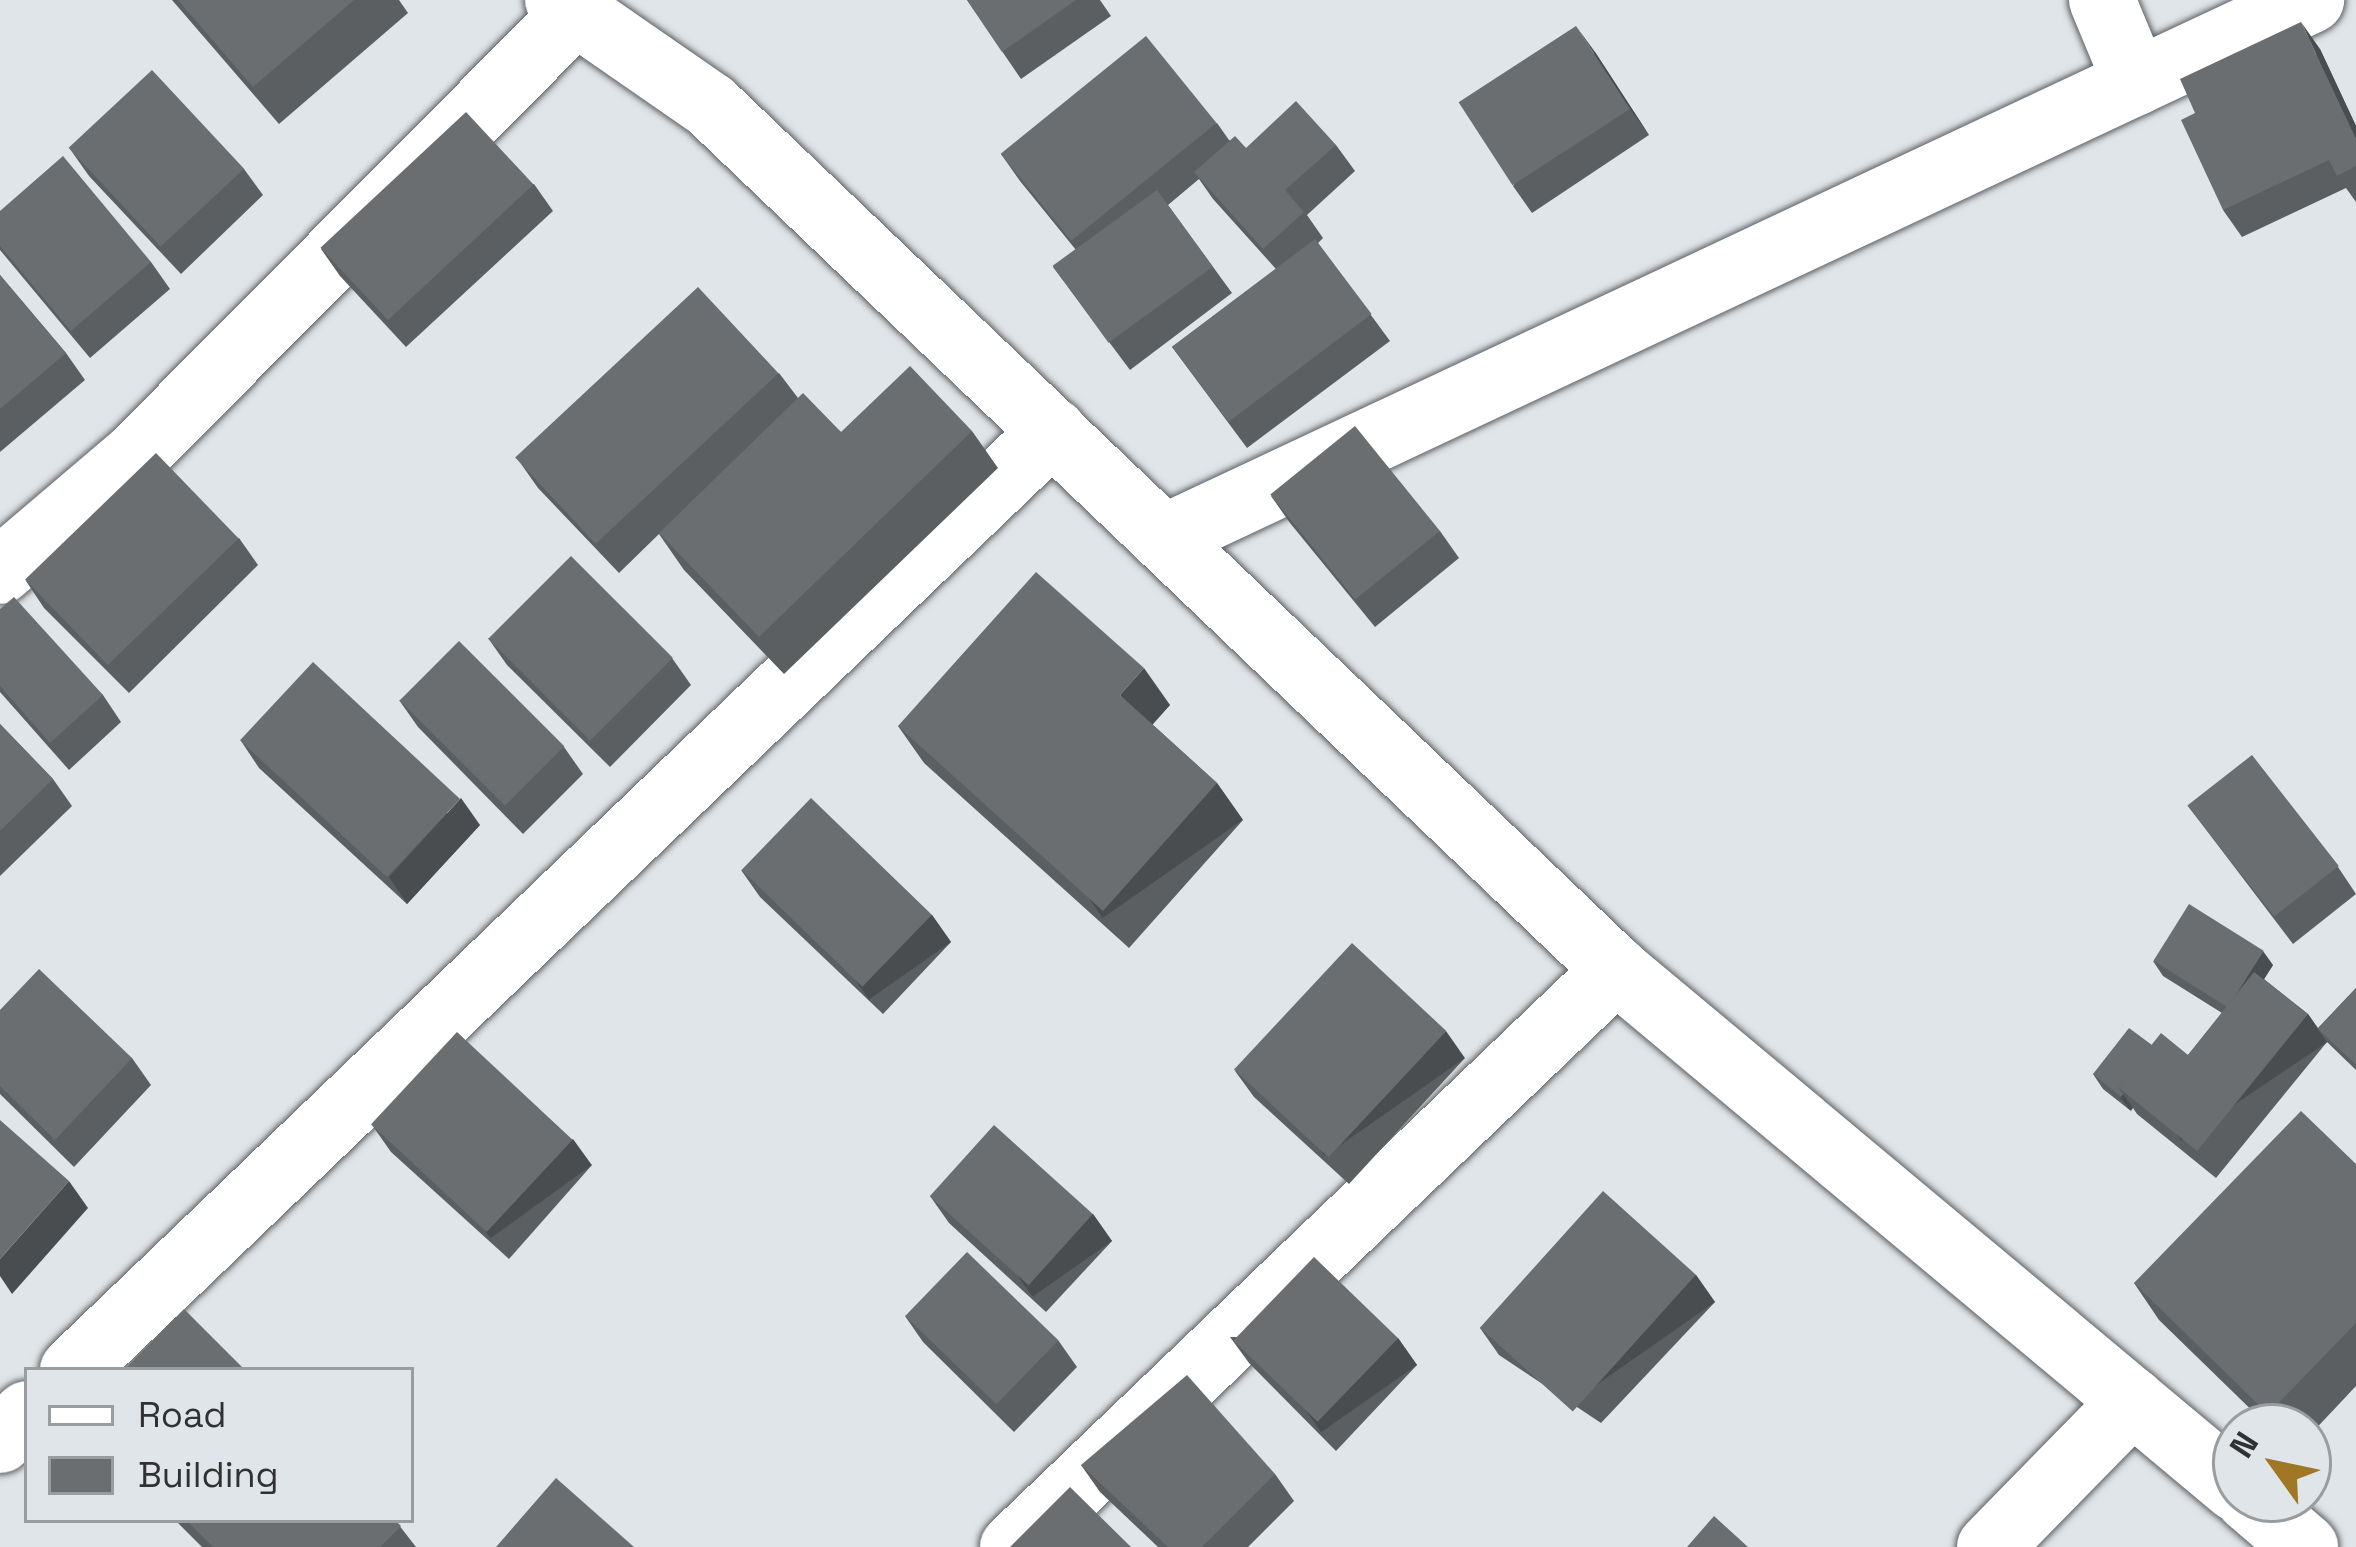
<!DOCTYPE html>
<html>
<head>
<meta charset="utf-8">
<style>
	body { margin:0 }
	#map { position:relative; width:2356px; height:1547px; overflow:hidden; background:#e0e5e9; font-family:"Space Grotesk",sans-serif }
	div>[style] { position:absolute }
	.roads { filter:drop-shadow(0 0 3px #5c6064) drop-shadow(0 0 3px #5c6064) }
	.minor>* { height:66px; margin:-33px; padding:0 33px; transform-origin:33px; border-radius:33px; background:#fff }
	.wall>* { inset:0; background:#5b5f61 }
	.shaded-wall>* { inset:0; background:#4a4d4f; transform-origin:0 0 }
	.building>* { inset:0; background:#6a6e71; transform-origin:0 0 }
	span { translate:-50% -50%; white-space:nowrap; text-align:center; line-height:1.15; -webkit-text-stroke:12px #e0e5e9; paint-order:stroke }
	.legend { position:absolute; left:24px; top:1367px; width:390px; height:156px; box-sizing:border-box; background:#e0e5e9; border:3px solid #999da0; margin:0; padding:15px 21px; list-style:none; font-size:36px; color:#2f3132 }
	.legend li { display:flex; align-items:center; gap:24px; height:60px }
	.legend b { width:60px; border:3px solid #999da0 }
	.north { position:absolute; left:2212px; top:1403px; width:120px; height:120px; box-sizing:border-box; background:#e0e5e9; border:3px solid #999da0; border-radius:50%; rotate:303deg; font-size:33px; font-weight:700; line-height:48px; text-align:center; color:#2f3132 }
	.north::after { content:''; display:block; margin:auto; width:42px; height:54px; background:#9f7725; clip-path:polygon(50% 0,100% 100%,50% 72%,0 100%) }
</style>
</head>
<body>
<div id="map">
	<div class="roads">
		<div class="minor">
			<i style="left:558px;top:0;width:186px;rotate:34.7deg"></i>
			<i style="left:711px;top:106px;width:1251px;rotate:43.67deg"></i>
			<i style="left:1616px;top:970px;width:808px;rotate:39.88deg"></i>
			<i style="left:2102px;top:0;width:89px;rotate:67.5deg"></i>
			<i style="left:1166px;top:537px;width:1265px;rotate:-25.13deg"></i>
			<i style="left:0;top:571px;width:177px;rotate:-40.4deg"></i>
			<i style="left:135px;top:456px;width:626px;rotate:-45.19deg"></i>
			<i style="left:73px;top:1370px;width:1357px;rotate:-43.78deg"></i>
			<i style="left:0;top:1440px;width:37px;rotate:-44deg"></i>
			<i style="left:2249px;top:1499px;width:74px;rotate:40.6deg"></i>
			<i style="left:1013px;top:1547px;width:835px;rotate:-43.74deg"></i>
			<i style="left:1990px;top:1547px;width:204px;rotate:-45.6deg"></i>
		</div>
	</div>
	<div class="wall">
		<i style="clip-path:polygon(172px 0,399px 0,408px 13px,279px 124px)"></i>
		<i style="clip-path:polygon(967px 0,1100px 0,1111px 16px,1021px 79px)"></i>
		<i style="clip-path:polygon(2320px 49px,2356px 126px,2356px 202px,2346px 188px,2242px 237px,2223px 210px)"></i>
		<i style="clip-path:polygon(1595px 52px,1649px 135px,1532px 213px,1513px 186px)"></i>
		<i style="clip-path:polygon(1217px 123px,1229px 140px,1246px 148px,1336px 145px,1355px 171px,1307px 215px,1323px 238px,1318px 243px,1390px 341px,1247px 448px,1172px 347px,1276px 269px,1213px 199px,1199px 179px,1168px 205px,1232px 293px,1130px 370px,1053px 267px,1076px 250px,1020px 181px,1001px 154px)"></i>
		<i style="clip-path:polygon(70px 149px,244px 169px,263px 195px,181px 274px,89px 176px)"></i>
		<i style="clip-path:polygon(534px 184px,553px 211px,406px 347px,340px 276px,321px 249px)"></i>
		<i style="clip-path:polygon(0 211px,151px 262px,170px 289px,90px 358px,0 250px)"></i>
		<i style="clip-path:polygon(0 275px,66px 353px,85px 380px,0 452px)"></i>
		<i style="clip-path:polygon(779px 373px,798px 398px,841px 432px,972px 431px,998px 468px,784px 674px,684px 570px,659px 534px,619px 573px,538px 488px,519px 461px)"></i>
		<i style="clip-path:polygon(1271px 496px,1440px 531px,1459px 558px,1375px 627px,1290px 523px)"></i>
		<i style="clip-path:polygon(239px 538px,258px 565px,129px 693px,44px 608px,26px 581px)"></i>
		<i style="clip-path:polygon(0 609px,103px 695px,121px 722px,69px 770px,0 692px)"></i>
		<i style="clip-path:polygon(488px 638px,672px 658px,691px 685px,610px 767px,507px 665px)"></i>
		<i style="clip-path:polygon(399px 700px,564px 747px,583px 774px,523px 834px,418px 727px)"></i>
		<i style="clip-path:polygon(1170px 705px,1152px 724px,1217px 783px,1243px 820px,1129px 948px,924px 763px,898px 726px)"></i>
		<i style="clip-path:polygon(0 724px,53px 779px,72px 806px,0 876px)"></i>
		<i style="clip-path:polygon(241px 741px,480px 825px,407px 904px,259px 768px)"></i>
		<i style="clip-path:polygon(2188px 806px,2338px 867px,2356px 894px,2293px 944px)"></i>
		<i style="clip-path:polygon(741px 870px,932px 915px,951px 942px,883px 1014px,760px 897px)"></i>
		<i style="clip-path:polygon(2153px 961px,2273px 965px,2264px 979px,2308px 1014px,2318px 1028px,2356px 988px,2356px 1070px,2327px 1042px,2216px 1178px,2137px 1114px,2133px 1108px,2131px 1111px,2103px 1089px,2093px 1074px,2152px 1045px,2188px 1055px,2222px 1013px,2163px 976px)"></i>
		<i style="clip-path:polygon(0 1010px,132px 1058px,151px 1085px,74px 1167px,0 1094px)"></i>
		<i style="clip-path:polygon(1465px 1058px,1349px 1184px,1254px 1097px,1235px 1071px)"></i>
		<i style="clip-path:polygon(372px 1125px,592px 1165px,509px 1259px,391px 1152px)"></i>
		<i style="clip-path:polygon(2356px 1164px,2356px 1386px,2308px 1437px,2308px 1427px,2269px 1427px,2159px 1320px,2134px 1283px)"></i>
		<i style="clip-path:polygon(930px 1196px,1093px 1214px,1112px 1241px,1046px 1312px,949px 1223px)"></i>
		<i style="clip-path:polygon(1696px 1275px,1715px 1302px,1601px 1423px,1499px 1355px,1480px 1328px)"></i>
		<i style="clip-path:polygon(905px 1316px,1058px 1340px,1077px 1367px,1014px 1432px,923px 1342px)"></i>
		<i style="clip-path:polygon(1230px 1337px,1398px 1338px,1417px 1365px,1336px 1451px,1249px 1363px)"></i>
		<i style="clip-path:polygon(1081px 1465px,1275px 1474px,1294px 1501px,1248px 1547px,1158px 1547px,1100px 1492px)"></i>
		<i style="clip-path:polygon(175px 1520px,395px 1520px,416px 1547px,202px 1547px)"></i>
	</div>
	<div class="shaded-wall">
		<i style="clip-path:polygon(2301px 22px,2320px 49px,2356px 126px,2356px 139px)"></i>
		<i style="clip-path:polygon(1576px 26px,1595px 52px,1649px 135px,1630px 109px)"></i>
		<i style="clip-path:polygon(1144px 668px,1170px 705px,1146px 732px,1120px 695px)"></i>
		<i style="left:1217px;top:783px;width:45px;height:171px;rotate:55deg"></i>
		<i style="clip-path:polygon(461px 798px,480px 825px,407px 904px,389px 877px)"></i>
		<i style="left:932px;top:915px;width:33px;height:100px;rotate:55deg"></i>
		<i style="clip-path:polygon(2263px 951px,2273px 965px,2237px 1022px,2227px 1008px)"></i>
		<i style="left:2308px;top:1014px;width:34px;height:176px;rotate:56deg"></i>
		<i style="left:1446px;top:1031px;width:33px;height:171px;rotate:55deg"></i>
		<i style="left:2123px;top:1094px;width:17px;height:4px;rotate:54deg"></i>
		<i style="left:573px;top:1139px;width:32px;height:125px;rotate:54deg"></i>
		<i style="clip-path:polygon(69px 1181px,88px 1208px,12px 1294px,0 1276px,0 1259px)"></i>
		<i style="left:1093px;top:1214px;width:33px;height:97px;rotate:55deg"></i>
		<i style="left:1696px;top:1275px;width:33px;height:166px;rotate:55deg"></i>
		<i style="left:1398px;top:1338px;width:33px;height:117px;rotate:55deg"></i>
	</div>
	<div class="building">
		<i style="clip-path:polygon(178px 0,354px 0,253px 87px)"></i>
		<i style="clip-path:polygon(967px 0,1076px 0,1002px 52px)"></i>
		<i style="clip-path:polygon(2301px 22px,2356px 139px,2356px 166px,2337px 176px,2329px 160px,2223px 210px,2181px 120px,2195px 113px,2180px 79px)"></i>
		<i style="left:1576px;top:26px;width:99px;height:140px;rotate:57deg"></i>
		<i style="left:1146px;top:36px;width:112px;height:187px;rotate:51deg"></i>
		<i style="left:152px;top:70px;width:135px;height:114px;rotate:47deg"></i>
		<i style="clip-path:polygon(1296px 101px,1336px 145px,1285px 190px,1304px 212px,1263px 249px,1194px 172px,1235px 136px,1246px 148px)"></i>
		<i style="left:466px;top:112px;width:99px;height:199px;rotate:47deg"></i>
		<i style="clip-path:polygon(63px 156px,151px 262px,71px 331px,0 246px,0 211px)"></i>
		<i style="left:1157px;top:190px;width:95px;height:129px;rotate:54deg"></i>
		<i style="left:1315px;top:239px;width:94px;height:179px;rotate:53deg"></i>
		<i style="clip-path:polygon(0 275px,66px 353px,0 409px)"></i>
		<i style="left:698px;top:287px;width:118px;height:250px;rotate:47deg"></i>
		<i style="clip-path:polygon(910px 366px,972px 431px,759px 637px,659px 533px,803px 393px,841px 432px)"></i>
		<i style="left:1355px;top:426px;width:135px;height:109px;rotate:51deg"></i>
		<i style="left:156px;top:453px;width:119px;height:182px;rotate:46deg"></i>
		<i style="left:571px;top:556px;width:144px;height:117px;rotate:45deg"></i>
		<i style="clip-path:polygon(1036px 572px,1144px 668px,1120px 695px,1217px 783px,1103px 911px,898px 726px)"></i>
		<i style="clip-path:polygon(14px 597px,103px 695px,50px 743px,0 686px,0 609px)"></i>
		<i style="left:459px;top:641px;width:149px;height:84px;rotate:45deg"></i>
		<i style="left:313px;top:662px;width:201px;height:107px;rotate:43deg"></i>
		<i style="clip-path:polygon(0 724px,53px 779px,0 831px)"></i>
		<i style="left:2252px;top:755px;width:141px;height:82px;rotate:52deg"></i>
		<i style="left:811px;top:798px;width:168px;height:100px;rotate:44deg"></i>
		<i style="left:2189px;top:904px;width:88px;height:67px;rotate:32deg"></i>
		<i style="left:1352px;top:943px;width:129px;height:173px;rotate:43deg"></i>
		<i style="clip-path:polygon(39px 969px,132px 1058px,55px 1140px,0 1086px,0 1010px)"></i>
		<i style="clip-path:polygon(2254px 972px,2308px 1014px,2197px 1151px,2118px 1087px,2161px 1033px,2188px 1055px)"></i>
		<i style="clip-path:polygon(2356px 988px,2356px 1065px,2318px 1029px)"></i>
		<i style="clip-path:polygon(2129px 1028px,2152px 1045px,2118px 1087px,2123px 1094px,2121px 1097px,2093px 1074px)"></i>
		<i style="left:457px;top:1032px;width:158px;height:126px;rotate:43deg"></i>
		<i style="clip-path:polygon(2301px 1111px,2356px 1164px,2356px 1323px,2268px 1414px,2134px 1283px)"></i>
		<i style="clip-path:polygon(0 1120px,69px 1181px,0 1259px)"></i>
		<i style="left:994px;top:1125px;width:133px;height:96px;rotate:42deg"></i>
		<i style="left:1603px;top:1191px;width:125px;height:184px;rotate:42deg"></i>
		<i style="left:967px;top:1252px;width:127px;height:89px;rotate:44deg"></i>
		<i style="left:1314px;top:1257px;width:117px;height:116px;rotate:44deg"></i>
		<i style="clip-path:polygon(184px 1309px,245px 1370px,124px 1370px)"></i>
		<i style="clip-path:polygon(1187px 1375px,1275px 1474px,1202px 1547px,1168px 1547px,1081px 1465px)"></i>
		<i style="clip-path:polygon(556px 1478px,634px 1547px,496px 1547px)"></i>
		<i style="clip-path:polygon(1070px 1487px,1131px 1547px,1010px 1547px)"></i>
		<i style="clip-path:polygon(1714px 1516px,1748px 1547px,1687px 1547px)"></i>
		<i style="clip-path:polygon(186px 1520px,395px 1520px,401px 1526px,380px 1547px,213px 1547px)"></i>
	</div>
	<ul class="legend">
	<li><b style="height:15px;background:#fff"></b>Road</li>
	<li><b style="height:33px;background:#6a6e71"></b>Building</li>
	</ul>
	<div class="north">N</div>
</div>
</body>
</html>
